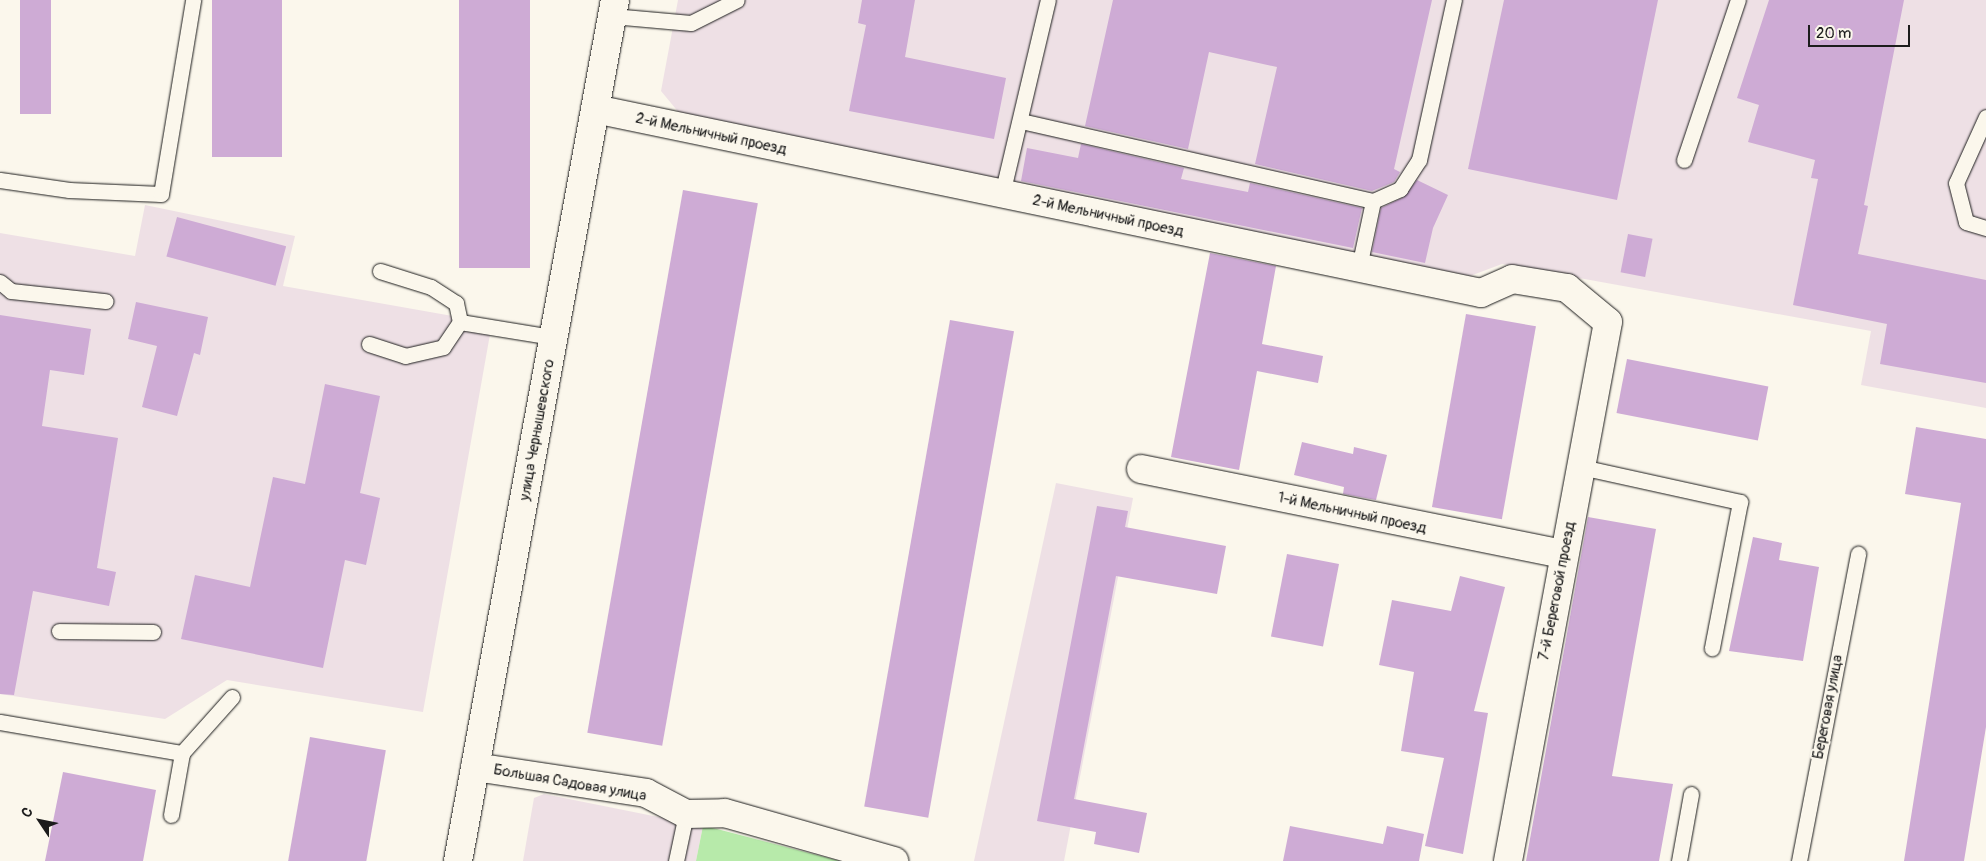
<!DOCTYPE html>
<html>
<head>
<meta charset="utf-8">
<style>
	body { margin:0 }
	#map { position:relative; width:1986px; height:861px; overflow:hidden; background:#fbf7ec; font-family:Pangolin,sans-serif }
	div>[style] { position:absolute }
	.built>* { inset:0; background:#eee0e5 }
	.green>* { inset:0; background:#b7eaaa }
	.building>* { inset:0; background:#ceabd5; transform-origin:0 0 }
	.roads { filter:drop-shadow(0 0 1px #1c1c1c) drop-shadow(0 0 1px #1c1c1c) }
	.lane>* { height:15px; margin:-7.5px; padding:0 7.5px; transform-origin:7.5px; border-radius:7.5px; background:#fbf7ec }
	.street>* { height:28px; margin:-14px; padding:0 14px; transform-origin:14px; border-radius:14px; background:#fbf7ec }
	.primary>* { height:28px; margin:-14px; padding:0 14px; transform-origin:14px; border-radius:14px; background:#fbf7ec }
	span { translate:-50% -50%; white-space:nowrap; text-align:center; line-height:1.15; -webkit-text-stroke:4px #fbf7ec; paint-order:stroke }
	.street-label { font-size:15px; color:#1c1c1c }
	.north { position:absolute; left:15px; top:796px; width:50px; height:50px; -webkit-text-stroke:4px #fbf7ec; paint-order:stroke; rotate:304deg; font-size:14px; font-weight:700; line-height:20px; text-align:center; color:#1c1c1c }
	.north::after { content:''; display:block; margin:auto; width:18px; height:22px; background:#1c1c1c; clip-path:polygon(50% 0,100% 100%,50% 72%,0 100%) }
	.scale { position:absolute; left:1808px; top:25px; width:102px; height:22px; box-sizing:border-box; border:2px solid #1c1c1c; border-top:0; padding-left:6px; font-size:15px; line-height:18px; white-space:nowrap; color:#1c1c1c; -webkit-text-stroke:4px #fbf7ec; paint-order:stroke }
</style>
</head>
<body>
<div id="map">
	<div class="built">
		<i style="clip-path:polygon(678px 0,1986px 0,1986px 408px,1861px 385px,1871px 331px,1502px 264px,1470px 276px,680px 114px,661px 91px)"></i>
		<i style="clip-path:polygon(145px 205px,295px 236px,283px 286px,492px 323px,423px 712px,227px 680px,165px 719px,0 694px,0 233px,135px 256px)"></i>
		<i style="clip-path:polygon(1056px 483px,1133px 498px,1064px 861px,974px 861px)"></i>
		<i style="clip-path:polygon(544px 794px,703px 826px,696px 861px,523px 861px,534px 798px)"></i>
	</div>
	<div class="green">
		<i style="clip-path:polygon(703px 826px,717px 829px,840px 861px,696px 861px)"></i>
	</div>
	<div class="building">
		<i style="left:20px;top:0;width:31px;height:114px"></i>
		<i style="left:212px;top:0;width:70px;height:157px"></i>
		<i style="left:459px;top:0;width:71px;height:268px"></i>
		<i style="clip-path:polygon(862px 0,915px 0,905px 57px,1006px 78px,994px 139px,849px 111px,866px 25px,858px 23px)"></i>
		<i style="clip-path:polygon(1113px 0,1432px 0,1394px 169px,1400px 172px,1394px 182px,1372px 191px,1255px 164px,1277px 67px,1209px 52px,1188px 149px,1085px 126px)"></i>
		<i style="clip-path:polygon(1504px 0,1658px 0,1617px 200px,1468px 169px)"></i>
		<i style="clip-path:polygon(1769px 0,1904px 0,1864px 205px,1868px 206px,1858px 254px,1986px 280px,1986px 383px,1880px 364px,1887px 324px,1793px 305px,1818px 179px,1811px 178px,1815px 160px,1748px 142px,1759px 105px,1737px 98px)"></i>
		<i style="clip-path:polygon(1081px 144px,1184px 168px,1181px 179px,1248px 192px,1250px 183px,1362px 208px,1353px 248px,1021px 181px,1027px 148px,1078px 158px)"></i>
		<i style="clip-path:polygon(1417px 180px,1448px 195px,1433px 228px,1425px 263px,1372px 252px,1381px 208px,1404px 197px)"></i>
		<i style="left:683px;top:190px;width:76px;height:551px;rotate:10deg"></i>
		<i style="left:177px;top:217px;width:113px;height:41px;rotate:15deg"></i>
		<i style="left:1628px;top:234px;width:25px;height:39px;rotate:11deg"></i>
		<i style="clip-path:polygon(1210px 253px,1276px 266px,1262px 344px,1323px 356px,1318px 383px,1257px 371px,1239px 470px,1171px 457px)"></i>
		<i style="clip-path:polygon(136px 302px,208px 317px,200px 355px,194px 353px,177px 416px,142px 407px,157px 346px,128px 339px)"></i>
		<i style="left:1466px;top:314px;width:71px;height:196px;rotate:10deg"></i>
		<i style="clip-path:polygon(0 315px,91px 329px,84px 375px,50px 370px,42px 426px,118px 438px,97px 568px,116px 572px,109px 606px,33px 591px,14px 695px,0 694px)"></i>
		<i style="left:950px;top:320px;width:65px;height:494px;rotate:10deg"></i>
		<i style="left:1627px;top:359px;width:144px;height:55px;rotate:11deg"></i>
		<i style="clip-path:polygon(325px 384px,380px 396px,360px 493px,380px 498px,366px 565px,345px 560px,323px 668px,181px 639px,195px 575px,250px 587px,273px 477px,305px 484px)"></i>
		<i style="clip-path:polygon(1916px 427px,1986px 439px,1986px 727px,1964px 861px,1904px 861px,1961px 503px,1905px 494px)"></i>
		<i style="clip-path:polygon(1302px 442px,1353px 454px,1354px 447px,1387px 455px,1376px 500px,1343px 494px,1344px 487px,1294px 475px)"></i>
		<i style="clip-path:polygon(1097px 506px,1128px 511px,1125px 527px,1226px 546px,1217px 594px,1116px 576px,1074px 799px,1147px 813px,1139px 853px,1094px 844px,1096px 832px,1037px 821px)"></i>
		<i style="clip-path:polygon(1588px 517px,1656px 529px,1612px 776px,1673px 784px,1659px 861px,1526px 861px)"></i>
		<i style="clip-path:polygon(1753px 537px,1782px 543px,1779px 560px,1819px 567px,1803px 661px,1729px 651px)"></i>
		<i style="left:1287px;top:554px;width:53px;height:84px;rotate:11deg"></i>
		<i style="clip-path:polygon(1460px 576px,1505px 587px,1474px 711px,1488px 713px,1463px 854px,1425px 846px,1444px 758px,1401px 751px,1414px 672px,1379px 665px,1392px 600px,1451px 611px)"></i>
		<i style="left:310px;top:737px;width:77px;height:126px;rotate:10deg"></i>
		<i style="clip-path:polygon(63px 772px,156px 790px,143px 861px,45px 861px)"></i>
		<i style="clip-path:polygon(1290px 826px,1383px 844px,1387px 826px,1424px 834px,1419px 861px,1283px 861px)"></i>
	</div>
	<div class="roads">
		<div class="lane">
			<i style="left:612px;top:16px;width:79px;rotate:5.1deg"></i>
			<i style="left:691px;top:23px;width:51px;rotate:-26.6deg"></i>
			<i style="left:1986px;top:117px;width:72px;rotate:114.4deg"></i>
			<i style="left:1956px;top:183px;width:40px;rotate:75.6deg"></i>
			<i style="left:1966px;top:222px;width:21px;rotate:17deg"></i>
			<i style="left:1021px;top:121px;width:361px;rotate:12.8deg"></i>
			<i style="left:1373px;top:201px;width:30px;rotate:-24deg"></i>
			<i style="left:1400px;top:189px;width:35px;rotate:-57deg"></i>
			<i style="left:1419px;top:160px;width:164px;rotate:-77.7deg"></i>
			<i style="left:1684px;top:160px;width:169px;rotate:-71.4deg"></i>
			<i style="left:0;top:180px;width:70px;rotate:8.2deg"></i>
			<i style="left:69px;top:190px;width:92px;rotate:2.5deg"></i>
			<i style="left:161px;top:194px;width:197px;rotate:-80.6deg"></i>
			<i style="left:1002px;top:194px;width:199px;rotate:-76.7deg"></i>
			<i style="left:1359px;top:267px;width:67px;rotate:-78deg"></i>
			<i style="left:380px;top:271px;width:53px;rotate:17.4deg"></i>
			<i style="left:431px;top:287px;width:30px;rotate:33deg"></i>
			<i style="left:456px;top:303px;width:19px;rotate:78deg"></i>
			<i style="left:0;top:282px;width:14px;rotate:39deg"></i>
			<i style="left:11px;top:291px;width:95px;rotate:6.1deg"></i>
			<i style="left:369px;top:344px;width:38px;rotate:18deg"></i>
			<i style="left:405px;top:356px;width:39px;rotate:-13deg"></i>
			<i style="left:443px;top:347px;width:30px;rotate:-56deg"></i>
			<i style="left:460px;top:322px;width:94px;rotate:9.2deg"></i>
			<i style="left:1581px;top:467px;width:163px;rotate:12.4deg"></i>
			<i style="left:1740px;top:502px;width:149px;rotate:100.9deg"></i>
			<i style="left:59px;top:631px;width:94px;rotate:0.6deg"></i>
			<i style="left:0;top:722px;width:185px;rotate:9.7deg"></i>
			<i style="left:182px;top:753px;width:75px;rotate:-48.2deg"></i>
			<i style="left:171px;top:815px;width:63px;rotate:-79.9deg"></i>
			<i style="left:676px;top:861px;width:48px;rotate:-78deg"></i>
			<i style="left:1679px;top:861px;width:68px;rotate:-79.8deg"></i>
			<i style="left:1799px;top:861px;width:313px;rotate:-79.1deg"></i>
		</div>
		<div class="street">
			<i style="left:595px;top:109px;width:905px;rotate:11.73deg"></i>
			<i style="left:1481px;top:293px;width:34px;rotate:-24deg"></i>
			<i style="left:1512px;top:279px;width:56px;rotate:9.3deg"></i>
			<i style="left:1567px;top:288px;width:53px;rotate:39.7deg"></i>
			<i style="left:1608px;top:322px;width:548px;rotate:100.51deg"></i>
			<i style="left:1141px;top:469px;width:430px;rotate:11.4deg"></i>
			<i style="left:475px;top:767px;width:173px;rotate:8.6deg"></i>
			<i style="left:646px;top:793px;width:45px;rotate:27.7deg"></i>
			<i style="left:686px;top:814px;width:39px;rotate:-1deg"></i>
			<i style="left:725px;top:813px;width:176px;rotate:15.9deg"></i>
		</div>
		<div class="primary">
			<i style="left:458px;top:861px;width:875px;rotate:-79.67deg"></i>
		</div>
	</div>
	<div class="street-label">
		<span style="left:711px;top:134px;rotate:12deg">2-й Мельничный проезд</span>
		<span style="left:1108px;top:216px;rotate:12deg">2-й Мельничный проезд</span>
		<span style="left:537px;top:430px;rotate:-80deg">улица Чернышевского</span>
		<span style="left:1352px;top:513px;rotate:12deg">1-й Мельничный проезд</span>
		<span style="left:1557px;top:591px;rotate:-79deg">7-й Береговой проезд</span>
		<span style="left:1828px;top:707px;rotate:-79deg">Береговая улица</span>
		<span style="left:570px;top:783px;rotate:10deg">Большая Садовая улица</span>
	</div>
	<div class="north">С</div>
	<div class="scale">20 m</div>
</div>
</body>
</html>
